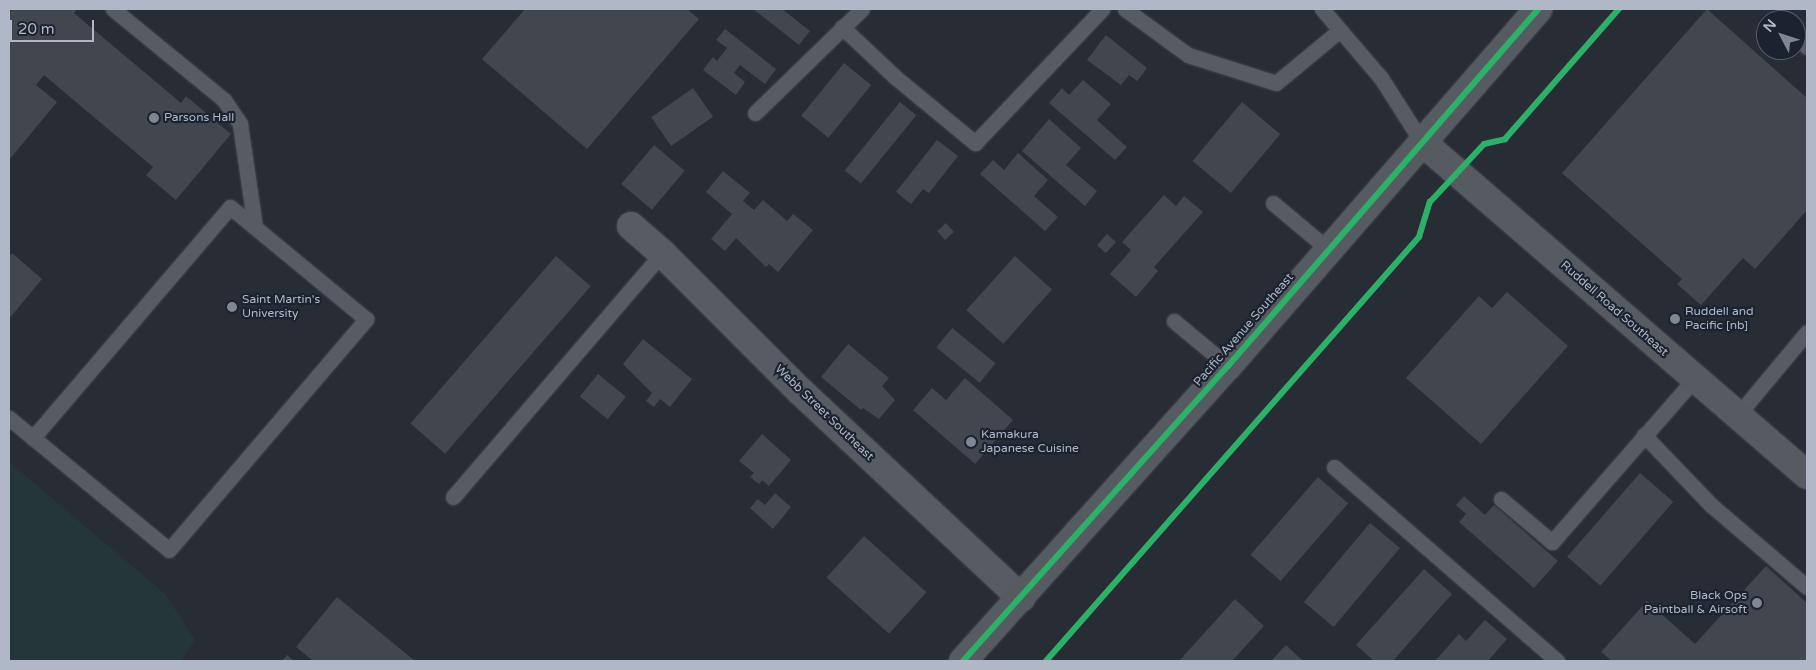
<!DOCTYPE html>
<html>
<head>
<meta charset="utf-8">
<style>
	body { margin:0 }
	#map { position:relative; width:1816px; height:670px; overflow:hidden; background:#282c35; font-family:"Varela Round",sans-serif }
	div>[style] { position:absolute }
	.green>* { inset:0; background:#25363b }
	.building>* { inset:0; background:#42464e; transform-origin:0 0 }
	.roads { filter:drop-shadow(0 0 1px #44474e) drop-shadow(0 0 1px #44474e) }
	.lane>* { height:15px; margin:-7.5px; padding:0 7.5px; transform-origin:7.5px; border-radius:7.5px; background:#575b63 }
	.street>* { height:28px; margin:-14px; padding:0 14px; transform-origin:14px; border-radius:14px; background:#575b63 }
	.secondary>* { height:28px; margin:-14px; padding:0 14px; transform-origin:14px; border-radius:14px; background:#565a61 }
	.cycleway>* { height:6px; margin:-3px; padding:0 3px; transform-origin:3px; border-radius:3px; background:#2db169 }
	.dots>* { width:14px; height:14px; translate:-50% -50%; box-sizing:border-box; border:2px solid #1b2330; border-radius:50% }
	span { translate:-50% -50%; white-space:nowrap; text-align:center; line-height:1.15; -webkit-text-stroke:4.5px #1b2330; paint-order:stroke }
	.poi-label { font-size:12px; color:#b0b8c7 }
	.left { translate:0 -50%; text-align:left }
	.right { translate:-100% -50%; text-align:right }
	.street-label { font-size:12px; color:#b0b8c7 }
	.frame { position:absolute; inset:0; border:10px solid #b0b8c7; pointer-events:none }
	.north { position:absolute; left:1756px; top:10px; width:50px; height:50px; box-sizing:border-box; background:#1b2330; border:1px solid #575f6c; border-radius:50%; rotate:310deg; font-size:14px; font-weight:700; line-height:20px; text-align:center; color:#b0b8c7 }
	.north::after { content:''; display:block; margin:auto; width:18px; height:22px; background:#808794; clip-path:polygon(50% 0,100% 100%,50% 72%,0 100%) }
	.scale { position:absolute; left:10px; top:20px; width:84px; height:22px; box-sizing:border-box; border:2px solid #b0b8c7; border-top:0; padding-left:6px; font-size:15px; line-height:18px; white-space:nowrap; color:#b0b8c7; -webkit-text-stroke:4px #1b2330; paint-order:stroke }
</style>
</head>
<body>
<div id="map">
	<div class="green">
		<i style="clip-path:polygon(9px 462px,165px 594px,195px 640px,181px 661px,9px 661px)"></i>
	</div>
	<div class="building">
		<i style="clip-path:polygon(13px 9px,77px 9px,74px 13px,181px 103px,186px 96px,231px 134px,176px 200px,146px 175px,153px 167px,44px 75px,36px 85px,57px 102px,9px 160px,9px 13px)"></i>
		<i style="clip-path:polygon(525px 9px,687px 9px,699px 19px,587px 149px,482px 59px)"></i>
		<i style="clip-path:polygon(753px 9px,782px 9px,810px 31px,799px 45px)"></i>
		<i style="clip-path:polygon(1707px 9px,1807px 98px,1807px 210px,1755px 269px,1743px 258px,1701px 305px,1677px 284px,1682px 279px,1562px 173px)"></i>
		<i style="clip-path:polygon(725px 29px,776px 69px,765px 84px,740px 65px,734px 73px,745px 82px,736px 95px,703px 70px,713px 57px,717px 61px,727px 48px,716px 40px)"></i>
		<i style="clip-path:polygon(1106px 35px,1147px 68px,1137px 81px,1129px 75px,1121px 85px,1087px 60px)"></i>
		<i style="left:844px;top:63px;width:35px;height:68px;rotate:39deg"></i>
		<i style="clip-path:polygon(1083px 80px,1111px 104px,1097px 120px,1127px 147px,1115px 160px,1049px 103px,1062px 88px,1069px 95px)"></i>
		<i style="left:693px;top:88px;width:35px;height:51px;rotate:55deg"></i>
		<i style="left:900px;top:102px;width:21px;height:88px;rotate:39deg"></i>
		<i style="left:1242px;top:102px;width:50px;height:77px;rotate:40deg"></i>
		<i style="clip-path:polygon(1049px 119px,1081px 148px,1066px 165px,1097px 191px,1085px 206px,1022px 151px)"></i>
		<i style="clip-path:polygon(937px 140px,958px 156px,929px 193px,923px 189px,911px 204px,896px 192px)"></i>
		<i style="left:654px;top:145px;width:40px;height:51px;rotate:40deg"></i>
		<i style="clip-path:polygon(1018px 153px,1048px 180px,1034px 196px,1058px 217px,1045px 231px,980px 174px,993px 160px,1004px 170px)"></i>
		<i style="clip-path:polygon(723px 171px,750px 193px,743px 201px,754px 210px,763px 200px,787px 221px,793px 214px,813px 230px,778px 272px,769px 264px,766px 267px,736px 238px,725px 251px,711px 239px,732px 214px,706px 192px)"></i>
		<i style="clip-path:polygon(1164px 195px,1176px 206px,1184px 196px,1203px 212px,1154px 267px,1158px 271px,1136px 297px,1110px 274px,1131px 250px,1122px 242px)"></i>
		<i style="left:946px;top:223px;width:12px;height:12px;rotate:48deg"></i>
		<i style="left:1107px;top:234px;width:12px;height:15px;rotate:42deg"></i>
		<i style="clip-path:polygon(12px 253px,42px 279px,9px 319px,9px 257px)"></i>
		<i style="left:556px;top:256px;width:46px;height:222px;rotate:41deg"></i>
		<i style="left:1015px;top:256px;width:50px;height:73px;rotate:42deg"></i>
		<i style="clip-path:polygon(1507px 292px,1568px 346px,1481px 444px,1406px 378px,1479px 296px,1492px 308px)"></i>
		<i style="left:952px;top:328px;width:56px;height:25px;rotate:39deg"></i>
		<i style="clip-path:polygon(643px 339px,692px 379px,670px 407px,660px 399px,654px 407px,646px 401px,652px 393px,623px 364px)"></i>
		<i style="clip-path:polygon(848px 344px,889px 378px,882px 386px,895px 400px,879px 419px,863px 408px,861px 410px,821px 377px)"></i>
		<i style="left:598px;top:374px;width:36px;height:29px;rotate:39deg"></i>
		<i style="clip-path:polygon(965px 378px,1013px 420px,975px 464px,913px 410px,932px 388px,946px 400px)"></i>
		<i style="clip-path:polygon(762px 434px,791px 460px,769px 486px,762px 480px,759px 484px,750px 477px,754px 473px,739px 461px)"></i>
		<i style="left:1640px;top:473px;width:44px;height:111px;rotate:41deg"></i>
		<i style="left:1318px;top:477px;width:40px;height:103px;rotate:41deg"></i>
		<i style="clip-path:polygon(775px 493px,791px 507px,773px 529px,750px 508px,758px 499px,765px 505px)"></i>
		<i style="clip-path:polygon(1464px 496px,1485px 515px,1494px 505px,1558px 561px,1534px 588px,1459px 522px,1466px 514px,1456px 505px)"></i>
		<i style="left:1370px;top:523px;width:39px;height:103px;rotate:40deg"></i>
		<i style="left:864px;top:536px;width:84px;height:56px;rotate:42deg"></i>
		<i style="clip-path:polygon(1766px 566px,1807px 603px,1807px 661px,1612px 661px,1601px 652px,1647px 601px,1695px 644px)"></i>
		<i style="clip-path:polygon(1424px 569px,1452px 594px,1393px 661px,1374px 661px,1356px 645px)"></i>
		<i style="clip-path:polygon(337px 597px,415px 661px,313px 661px,296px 647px)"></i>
		<i style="clip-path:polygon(1235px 599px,1264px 626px,1232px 661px,1179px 661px)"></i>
		<i style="clip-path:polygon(1485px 620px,1507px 639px,1488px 661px,1435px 661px,1459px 634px,1466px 641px)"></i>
		<i style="clip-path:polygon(1286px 645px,1303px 661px,1271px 661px)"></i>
		<i style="clip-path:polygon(287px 655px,294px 661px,282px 661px)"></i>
	</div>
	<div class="roads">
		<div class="lane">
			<i style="left:113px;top:9px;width:144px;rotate:39.3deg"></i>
			<i style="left:224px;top:100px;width:29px;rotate:56deg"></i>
			<i style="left:240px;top:124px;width:104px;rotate:81.7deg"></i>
			<i style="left:1125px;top:9px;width:78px;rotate:36.1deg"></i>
			<i style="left:1188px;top:55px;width:92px;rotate:17.7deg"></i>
			<i style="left:1276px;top:83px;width:83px;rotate:-39.6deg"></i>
			<i style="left:1322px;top:9px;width:91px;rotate:49.5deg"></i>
			<i style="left:1381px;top:78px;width:76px;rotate:57.4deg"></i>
			<i style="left:842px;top:27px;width:73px;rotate:43.3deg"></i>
			<i style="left:895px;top:77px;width:104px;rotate:39.5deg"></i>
			<i style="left:975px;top:143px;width:185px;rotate:-46.5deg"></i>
			<i style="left:1804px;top:44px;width:4px;rotate:45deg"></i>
			<i style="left:755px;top:113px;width:149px;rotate:-44.2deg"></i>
			<i style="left:1273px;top:203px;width:73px;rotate:40deg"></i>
			<i style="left:1174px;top:321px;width:70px;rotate:39.8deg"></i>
			<i style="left:1737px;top:416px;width:109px;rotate:-50.2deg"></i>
			<i style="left:9px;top:418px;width:207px;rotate:39.5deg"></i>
			<i style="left:169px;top:550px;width:304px;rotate:-49.5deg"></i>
			<i style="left:366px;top:319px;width:176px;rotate:-140.5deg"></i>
			<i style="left:230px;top:207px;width:304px;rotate:130.5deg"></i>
			<i style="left:1644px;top:435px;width:97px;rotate:46.3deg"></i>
			<i style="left:1711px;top:505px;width:126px;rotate:40.5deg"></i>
			<i style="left:1334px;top:467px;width:296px;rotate:41deg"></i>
			<i style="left:453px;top:497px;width:321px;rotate:-49.4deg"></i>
			<i style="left:1501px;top:499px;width:67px;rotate:40.1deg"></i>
			<i style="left:1552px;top:542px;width:218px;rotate:-48.9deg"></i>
		</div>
		<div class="street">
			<i style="left:631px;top:226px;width:41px;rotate:41.1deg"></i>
			<i style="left:662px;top:253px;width:195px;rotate:45deg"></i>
			<i style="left:800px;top:391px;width:303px;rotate:43.1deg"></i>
		</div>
		<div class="secondary">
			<i style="left:1422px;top:142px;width:509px;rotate:40.86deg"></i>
			<i style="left:963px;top:661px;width:397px;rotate:-48.1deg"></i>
			<i style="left:1228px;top:366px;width:473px;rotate:-49deg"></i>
		</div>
	</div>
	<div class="cycleway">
		<i style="left:963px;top:661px;width:397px;rotate:-48.1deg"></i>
		<i style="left:1228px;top:366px;width:473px;rotate:-49deg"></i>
		<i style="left:1046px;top:661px;width:565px;rotate:-48.66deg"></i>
		<i style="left:1419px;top:237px;width:37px;rotate:-73deg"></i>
		<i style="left:1430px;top:202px;width:79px;rotate:-47deg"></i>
		<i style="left:1484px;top:144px;width:22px;rotate:-13deg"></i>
		<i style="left:1505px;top:139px;width:173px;rotate:-48.8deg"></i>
	</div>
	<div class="dots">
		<i style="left:154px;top:118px;background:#808794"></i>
		<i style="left:232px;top:307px;background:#808794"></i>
		<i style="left:1675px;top:319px;background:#808794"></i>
		<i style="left:971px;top:442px;background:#808794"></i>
		<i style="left:1757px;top:603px;background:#808794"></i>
	</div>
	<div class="poi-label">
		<span class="left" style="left:164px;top:118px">Parsons Hall</span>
		<span class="left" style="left:242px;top:307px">Saint Martin's<br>University</span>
		<span class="left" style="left:1685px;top:319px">Ruddell and<br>Pacific [nb]</span>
		<span class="left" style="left:981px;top:442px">Kamakura<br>Japanese Cuisine</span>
		<span class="right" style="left:1747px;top:603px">Black Ops<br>Paintball &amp; Airsoft</span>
	</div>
	<div class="street-label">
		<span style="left:1614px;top:309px;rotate:41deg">Ruddell Road Southeast</span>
		<span style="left:1244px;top:330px;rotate:-49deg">Pacific Avenue Southeast</span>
		<span style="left:824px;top:413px;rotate:44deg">Webb Street Southeast</span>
	</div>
	<div class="frame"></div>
	<div class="north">N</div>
	<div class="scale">20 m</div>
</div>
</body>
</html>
